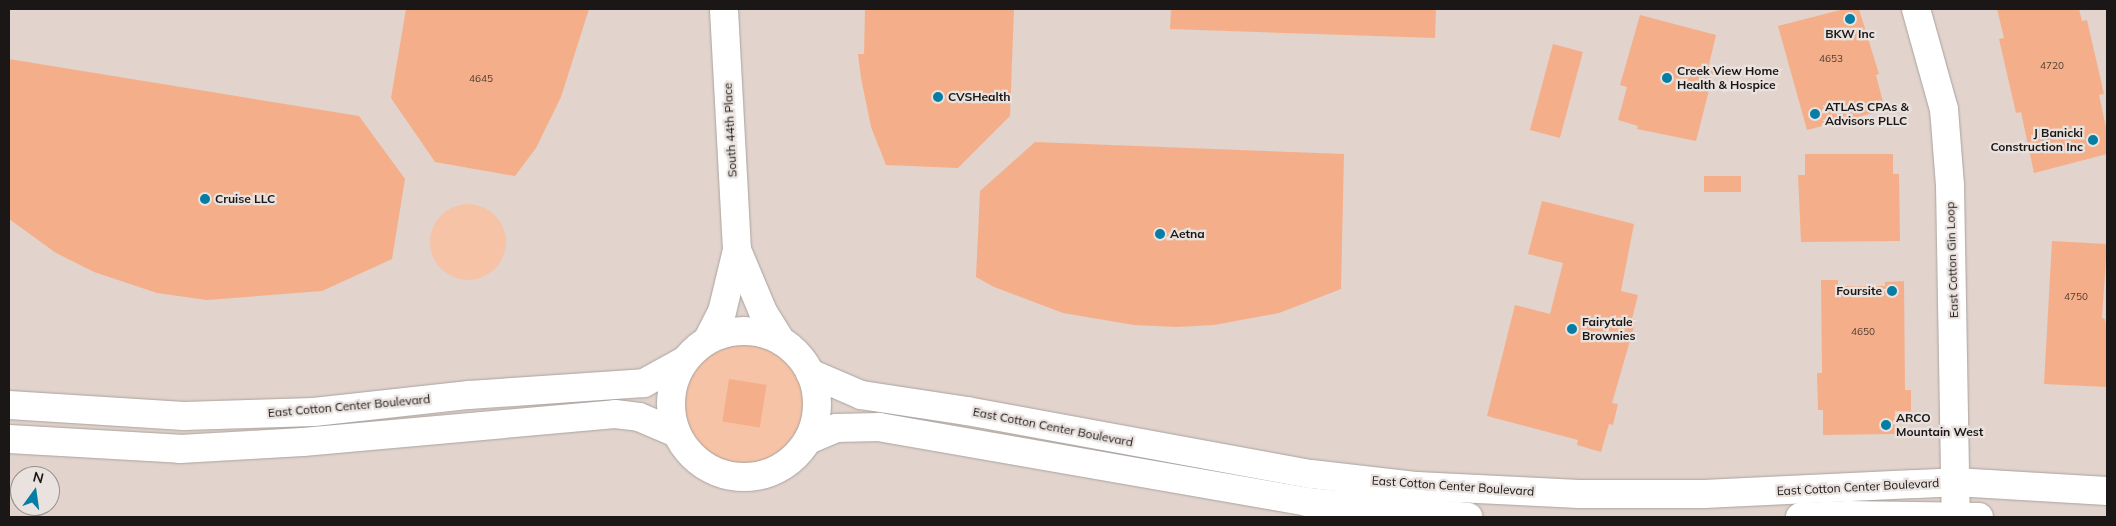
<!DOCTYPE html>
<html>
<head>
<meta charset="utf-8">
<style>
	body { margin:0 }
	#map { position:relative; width:2116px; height:526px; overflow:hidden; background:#e9e2de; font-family:Mulish,sans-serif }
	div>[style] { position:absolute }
	.built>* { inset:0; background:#e2d3cc }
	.green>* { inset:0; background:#f6c3a7 }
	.round { border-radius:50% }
	.building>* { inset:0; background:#f4af8a; transform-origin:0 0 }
	.roads { filter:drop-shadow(0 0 1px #a9a39f) drop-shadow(0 0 1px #a9a39f) }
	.minor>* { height:28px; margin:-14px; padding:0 14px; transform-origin:14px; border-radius:14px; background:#fff }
	.minor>.ring { margin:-14px; padding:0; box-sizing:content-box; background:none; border:28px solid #fff; border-radius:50% }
	.dots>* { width:14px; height:14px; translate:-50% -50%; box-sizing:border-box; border:2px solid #e9e2de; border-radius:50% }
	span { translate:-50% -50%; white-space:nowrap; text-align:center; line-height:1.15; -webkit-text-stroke:4.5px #e9e2de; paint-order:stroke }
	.number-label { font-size:10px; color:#503d33 }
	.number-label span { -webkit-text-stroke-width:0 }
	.poi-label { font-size:12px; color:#1a1716; font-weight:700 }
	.left { translate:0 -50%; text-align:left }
	.right { translate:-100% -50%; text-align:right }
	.street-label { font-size:12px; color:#1a1716 }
	.frame { position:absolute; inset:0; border:10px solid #1a1716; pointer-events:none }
	.north { position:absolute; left:10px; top:466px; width:50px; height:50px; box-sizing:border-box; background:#e9e2de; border:1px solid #96918e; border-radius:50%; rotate:14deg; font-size:14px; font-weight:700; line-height:20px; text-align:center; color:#1a1716 }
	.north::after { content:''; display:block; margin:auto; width:18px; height:22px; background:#057da4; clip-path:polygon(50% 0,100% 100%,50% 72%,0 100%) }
</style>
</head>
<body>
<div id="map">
	<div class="built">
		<i style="clip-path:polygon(evenodd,9px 9px,2107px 9px,2107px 517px,9px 517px,9px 9px,20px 476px,50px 476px,50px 506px,20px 506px,20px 476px)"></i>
	</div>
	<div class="green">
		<i class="round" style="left:430px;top:204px;width:76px;height:76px"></i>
		<i class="round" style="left:683px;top:344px;width:120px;height:120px"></i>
	</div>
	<div class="building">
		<i style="clip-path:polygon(406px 9px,589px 9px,561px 97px,536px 148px,515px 176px,435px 162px,391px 98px)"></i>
		<i style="clip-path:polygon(865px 9px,1014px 9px,1010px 116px,958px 168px,886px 165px,871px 127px,861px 78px,858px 54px,864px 54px)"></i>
		<i style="clip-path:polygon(1171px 9px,1436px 9px,1435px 38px,1170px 29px)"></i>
		<i style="clip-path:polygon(1844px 9px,1859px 9px,1879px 74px,1876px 75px,1885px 110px,1807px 130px,1778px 26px)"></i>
		<i style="clip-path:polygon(1997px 9px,2079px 9px,2082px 21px,2087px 20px,2104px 94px,2099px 95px,2107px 132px,2107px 154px,2034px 173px,2021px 112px,2016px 113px,1999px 39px,2004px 38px)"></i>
		<i style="clip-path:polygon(1640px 15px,1716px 35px,1707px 73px,1715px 67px,1696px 141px,1637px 129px,1638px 126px,1618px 120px,1627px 87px,1620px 85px)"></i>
		<i style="left:1553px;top:44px;width:31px;height:89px;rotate:15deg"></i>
		<i style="clip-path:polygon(9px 59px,359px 116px,405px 179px,392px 259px,322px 291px,207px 300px,157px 293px,94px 272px,56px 253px,9px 219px)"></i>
		<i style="clip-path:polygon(1035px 142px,1344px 154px,1341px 289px,1279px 313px,1214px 325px,1177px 327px,1134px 325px,1063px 313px,994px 287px,976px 277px,980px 191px)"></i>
		<i style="clip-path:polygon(1805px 154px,1893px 154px,1893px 174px,1899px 174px,1900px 241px,1801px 242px,1798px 175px,1805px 175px)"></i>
		<i style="left:1704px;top:176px;width:37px;height:16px"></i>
		<i style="clip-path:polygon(1542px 201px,1634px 224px,1621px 291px,1638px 295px,1632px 319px,1636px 320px,1612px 403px,1618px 404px,1613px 425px,1609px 424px,1601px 452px,1577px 445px,1578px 440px,1487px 416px,1515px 305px,1550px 314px,1563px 263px,1528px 254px)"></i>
		<i style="clip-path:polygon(2052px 241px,2107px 244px,2102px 318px,2105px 319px,2107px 330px,2107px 387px,2044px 384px)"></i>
		<i style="clip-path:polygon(1821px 280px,1838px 280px,1838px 286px,1885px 286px,1885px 282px,1904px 281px,1905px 390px,1911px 390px,1911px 412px,1895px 411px,1895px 434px,1823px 435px,1823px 410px,1818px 410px,1817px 373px,1822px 373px)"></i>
		<i style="left:729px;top:379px;width:38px;height:43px;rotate:9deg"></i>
	</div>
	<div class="roads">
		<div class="minor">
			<i style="left:1916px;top:9px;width:104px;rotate:74.4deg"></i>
			<i style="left:1944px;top:109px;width:77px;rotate:85.5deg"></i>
			<i style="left:1950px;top:186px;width:330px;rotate:89deg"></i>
			<i style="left:737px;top:250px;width:67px;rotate:67.2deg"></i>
			<i style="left:763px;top:312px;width:34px;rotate:58deg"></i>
			<i class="ring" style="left:671px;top:331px;width:118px;height:118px"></i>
			<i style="left:708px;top:339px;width:30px;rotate:-63deg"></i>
			<i style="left:722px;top:312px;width:64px;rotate:-76.4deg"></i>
			<i style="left:737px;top:250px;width:241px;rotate:-93.1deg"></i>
			<i style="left:810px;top:373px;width:56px;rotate:23.3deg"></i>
			<i style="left:861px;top:395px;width:107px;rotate:8.6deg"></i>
			<i style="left:967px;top:411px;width:350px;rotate:10.4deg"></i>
			<i style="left:1311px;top:474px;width:107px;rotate:6.5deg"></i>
			<i style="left:1417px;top:486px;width:162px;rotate:2.8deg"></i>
			<i style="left:1579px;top:494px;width:125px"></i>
			<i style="left:1704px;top:494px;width:251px;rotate:-2.7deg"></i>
			<i style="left:1955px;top:482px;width:152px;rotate:3.4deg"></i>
			<i style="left:9px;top:405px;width:175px;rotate:3.6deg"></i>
			<i style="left:184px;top:416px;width:130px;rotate:-1.8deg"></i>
			<i style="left:314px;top:412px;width:156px;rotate:-6.3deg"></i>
			<i style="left:469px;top:395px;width:175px;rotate:-3.9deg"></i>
			<i style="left:644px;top:383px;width:46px;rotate:-28.8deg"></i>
			<i style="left:9px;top:439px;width:171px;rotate:3.3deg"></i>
			<i style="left:180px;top:449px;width:123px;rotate:-3.3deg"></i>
			<i style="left:303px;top:442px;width:313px;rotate:-5.1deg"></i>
			<i style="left:615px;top:414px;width:24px;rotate:7deg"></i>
			<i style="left:639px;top:417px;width:39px;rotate:23deg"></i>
			<i style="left:808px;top:440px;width:30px;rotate:-23deg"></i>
			<i style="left:836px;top:428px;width:43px;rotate:-1.3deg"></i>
			<i style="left:879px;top:427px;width:435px;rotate:9.9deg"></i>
			<i style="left:1307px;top:502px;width:162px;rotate:5.3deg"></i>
			<i style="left:1800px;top:517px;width:48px;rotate:-2.4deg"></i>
			<i style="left:1848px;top:515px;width:131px;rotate:0.9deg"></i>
		</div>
	</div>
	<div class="dots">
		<i style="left:1850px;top:19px;background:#057da4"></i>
		<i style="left:1667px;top:78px;background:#057da4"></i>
		<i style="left:938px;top:97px;background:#057da4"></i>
		<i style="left:1815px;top:114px;background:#057da4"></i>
		<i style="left:2093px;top:140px;background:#057da4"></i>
		<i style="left:205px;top:199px;background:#057da4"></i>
		<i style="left:1160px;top:234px;background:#057da4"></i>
		<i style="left:1892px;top:291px;background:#057da4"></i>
		<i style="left:1572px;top:329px;background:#057da4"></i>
		<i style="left:1886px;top:425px;background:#057da4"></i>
	</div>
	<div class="number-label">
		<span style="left:1831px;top:59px">4653</span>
		<span style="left:2052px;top:66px">4720</span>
		<span style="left:481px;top:79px">4645</span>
		<span style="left:2076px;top:297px">4750</span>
		<span style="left:1863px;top:332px">4650</span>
	</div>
	<div class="poi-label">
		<span style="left:1850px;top:34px">BKW Inc</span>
		<span class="left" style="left:1677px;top:78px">Creek View Home<br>Health &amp; Hospice</span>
		<span class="left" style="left:948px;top:97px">CVSHealth</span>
		<span class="left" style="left:1825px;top:114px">ATLAS CPAs &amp;<br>Advisors PLLC</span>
		<span class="right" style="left:2083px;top:140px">J Banicki<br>Construction Inc</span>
		<span class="left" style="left:215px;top:199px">Cruise LLC</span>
		<span class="left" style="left:1170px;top:234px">Aetna</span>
		<span class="right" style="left:1882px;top:291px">Foursite</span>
		<span class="left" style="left:1582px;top:329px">Fairytale<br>Brownies</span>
		<span class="left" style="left:1896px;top:425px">ARCO<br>Mountain West</span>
	</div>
	<div class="street-label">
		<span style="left:730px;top:130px;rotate:-93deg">South 44th Place</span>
		<span style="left:1952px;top:260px;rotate:-92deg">East Cotton Gin Loop</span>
		<span style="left:349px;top:406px;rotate:-5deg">East Cotton Center Boulevard</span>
		<span style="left:1053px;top:427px;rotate:11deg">East Cotton Center Boulevard</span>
		<span style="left:1453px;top:486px;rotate:4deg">East Cotton Center Boulevard</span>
		<span style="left:1858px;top:487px;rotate:-3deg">East Cotton Center Boulevard</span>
	</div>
	<div class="frame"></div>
	<div class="north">N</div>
</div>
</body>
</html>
